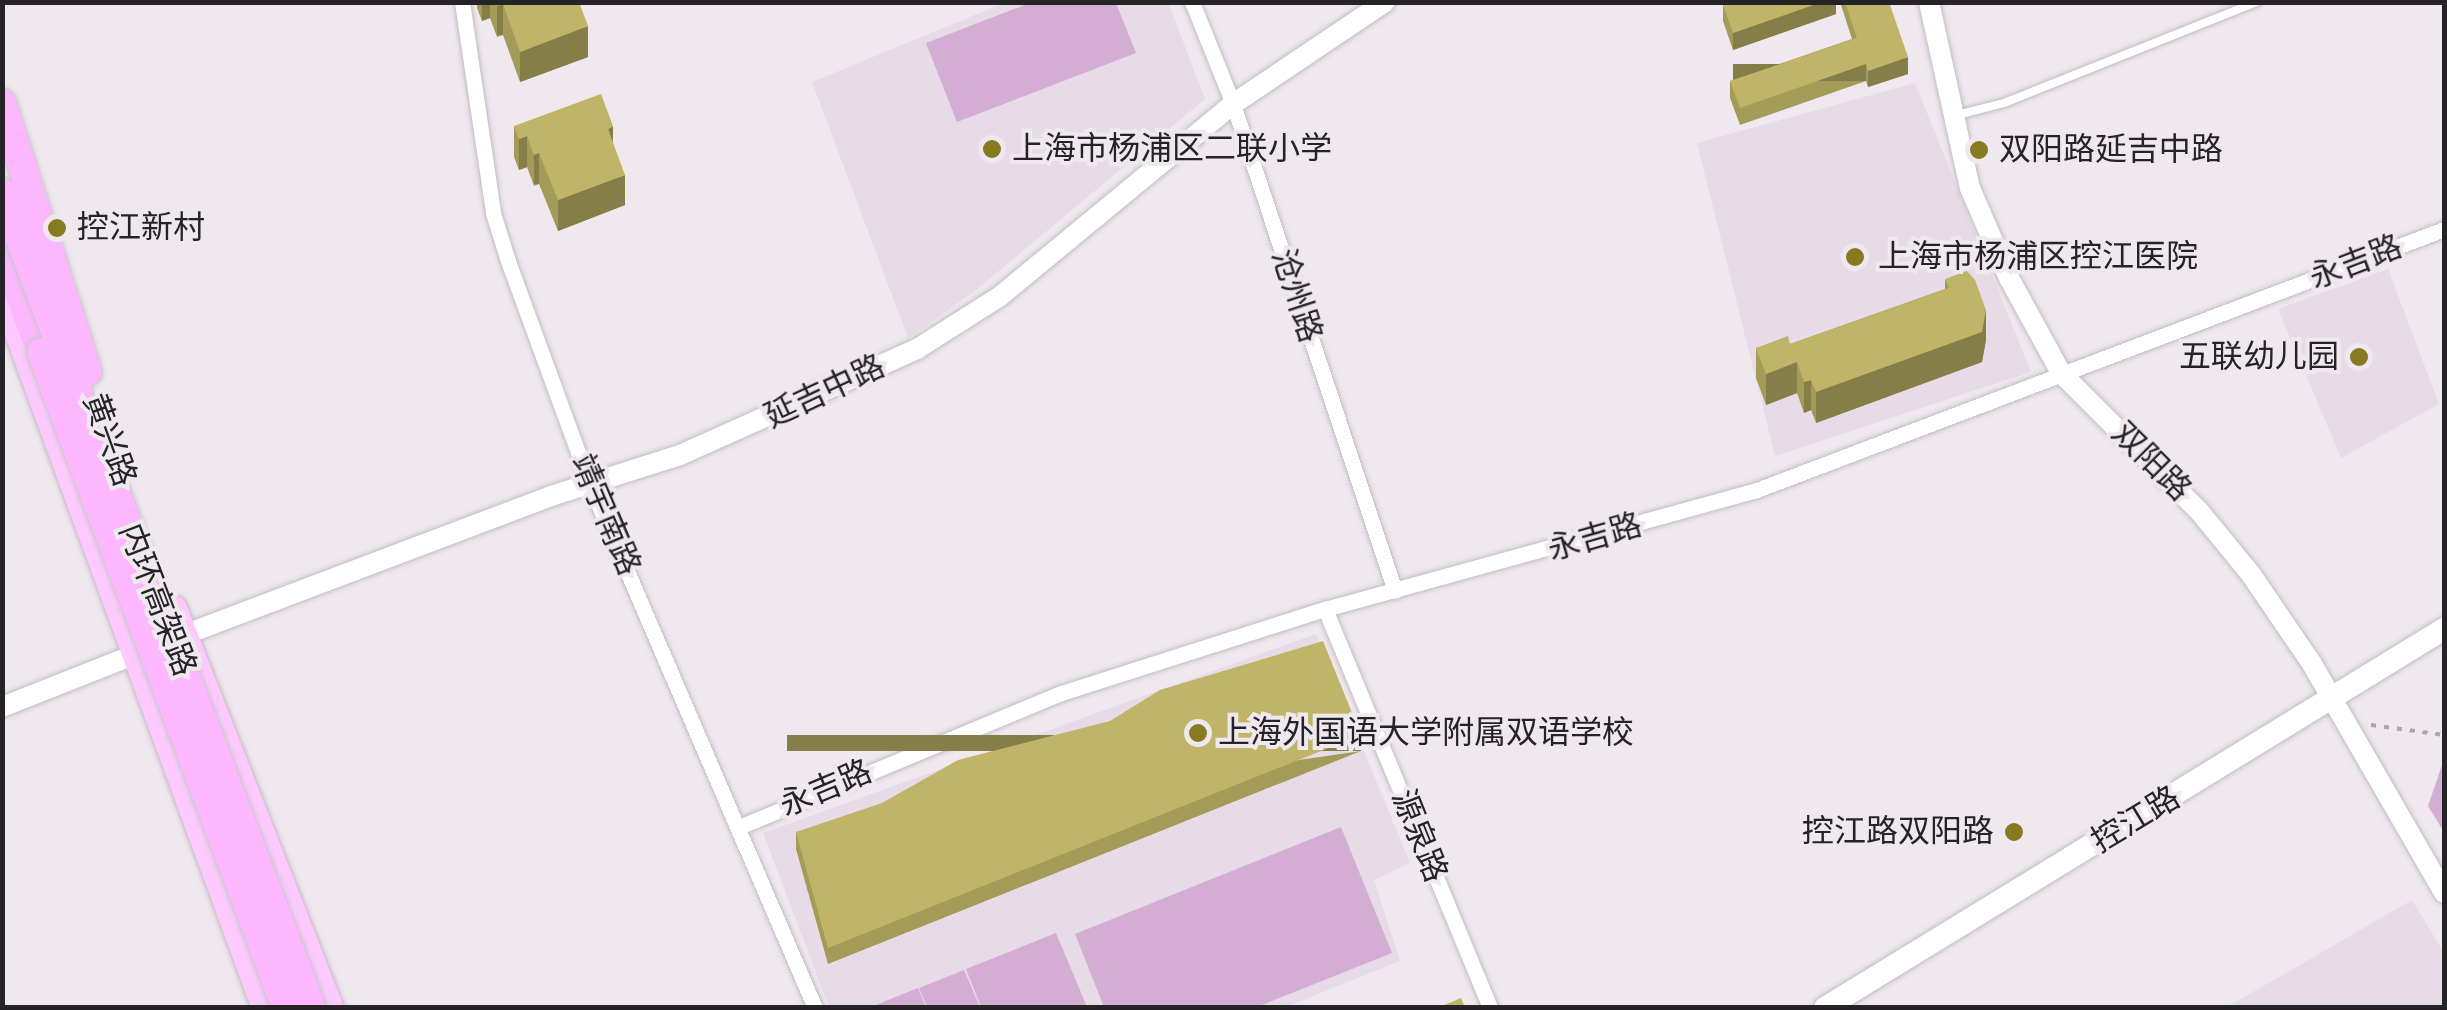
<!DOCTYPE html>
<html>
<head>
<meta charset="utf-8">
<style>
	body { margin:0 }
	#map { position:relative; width:2447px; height:1010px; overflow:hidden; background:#efe8ef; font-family:"Varela Round","Noto Sans SC",sans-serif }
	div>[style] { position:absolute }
	.built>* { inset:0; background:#e7dbe7 }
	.green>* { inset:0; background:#d3add4 }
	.path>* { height:4px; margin-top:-2px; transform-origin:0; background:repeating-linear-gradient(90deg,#aca7ac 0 5px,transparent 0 13px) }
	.roads { filter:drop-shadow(0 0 2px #c2bcc2) drop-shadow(0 0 2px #c2bcc2) }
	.service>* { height:8px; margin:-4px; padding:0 4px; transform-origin:4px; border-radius:4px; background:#fff }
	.minor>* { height:15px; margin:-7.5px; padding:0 7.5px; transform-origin:7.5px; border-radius:7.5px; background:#fff }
	.tertiary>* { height:20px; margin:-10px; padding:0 10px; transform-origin:10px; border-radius:10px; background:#fff }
	.secondary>* { height:22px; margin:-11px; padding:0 11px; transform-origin:11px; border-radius:11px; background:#fff }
	.primary>* { height:25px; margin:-12.5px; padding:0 12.5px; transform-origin:12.5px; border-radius:12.5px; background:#fdc9fe }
	.trunk>* { height:28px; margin:-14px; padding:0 14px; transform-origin:14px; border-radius:14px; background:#fcb7fe }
	.bridges { filter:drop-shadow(0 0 2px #c6c6c6) drop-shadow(0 0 2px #c6c6c6) }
	.trunk-bridge>* { height:28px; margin:-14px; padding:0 14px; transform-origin:14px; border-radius:14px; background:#fcb7fe }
	.wall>* { inset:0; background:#a59b59 }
	.shaded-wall>* { inset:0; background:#867e49; transform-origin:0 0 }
	.building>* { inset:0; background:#c0b468 }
	.dots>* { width:28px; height:28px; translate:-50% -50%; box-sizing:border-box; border:5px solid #efe8ef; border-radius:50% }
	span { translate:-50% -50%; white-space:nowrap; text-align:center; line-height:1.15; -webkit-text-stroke:8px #efe8ef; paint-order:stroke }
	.poi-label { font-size:32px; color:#252325 }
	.left { translate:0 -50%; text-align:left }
	.right { translate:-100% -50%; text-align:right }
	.street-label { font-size:32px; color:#252325 }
	.frame { position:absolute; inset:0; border:5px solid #252325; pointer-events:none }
</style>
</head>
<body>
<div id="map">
	<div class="built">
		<i style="clip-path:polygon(1168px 2px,1205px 99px,975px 291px,908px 338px,812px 82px,1004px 3px)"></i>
		<i style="clip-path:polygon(1915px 83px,2031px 372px,1775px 456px,1697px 143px)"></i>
		<i style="clip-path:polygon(2388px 269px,2439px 404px,2341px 458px,2278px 309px)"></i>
		<i style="clip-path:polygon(1316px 634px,1410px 863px,1374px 880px,1400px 961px,1286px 1007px,829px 1007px,763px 833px)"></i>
		<i style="clip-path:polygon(2412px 900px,2444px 953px,2444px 1007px,2227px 1007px)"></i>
	</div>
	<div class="green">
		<i style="clip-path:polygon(1116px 3px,1136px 53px,957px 122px,926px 43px,1030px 3px)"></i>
		<i style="clip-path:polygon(2444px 759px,2444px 832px,2428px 806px)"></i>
		<i style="clip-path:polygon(1341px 827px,1392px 953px,1257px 1007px,1104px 1007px,1075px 934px)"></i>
		<i style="clip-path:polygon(1056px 933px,1087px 1007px,981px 1007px,966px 969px)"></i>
		<i style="clip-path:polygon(964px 970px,980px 1007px,927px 1007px,919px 988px)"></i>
		<i style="clip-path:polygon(918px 988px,926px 1007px,874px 1007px,873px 1006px)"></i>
	</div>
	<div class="path">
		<i style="left:2371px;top:725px;width:74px;rotate:7.8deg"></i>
	</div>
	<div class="roads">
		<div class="service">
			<i style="left:1957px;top:115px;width:49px;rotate:-14.3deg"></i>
			<i style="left:2004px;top:103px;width:272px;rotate:-21.8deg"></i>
		</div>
		<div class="minor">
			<i style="left:462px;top:2px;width:213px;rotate:81.6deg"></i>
			<i style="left:493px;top:213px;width:50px;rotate:72.6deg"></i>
			<i style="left:508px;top:261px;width:239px;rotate:69.9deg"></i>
			<i style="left:590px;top:485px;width:569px;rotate:66.72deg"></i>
			<i style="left:1192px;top:2px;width:110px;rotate:68.1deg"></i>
			<i style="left:1233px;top:104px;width:513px;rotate:71.6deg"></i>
			<i style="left:1325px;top:609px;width:432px;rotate:67.5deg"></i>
			<i style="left:739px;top:827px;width:349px;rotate:-22.6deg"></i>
			<i style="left:1061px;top:693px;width:277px;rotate:-17.7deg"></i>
			<i style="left:1325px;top:609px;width:445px;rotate:-15.4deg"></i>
			<i style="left:1754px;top:491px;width:738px;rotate:-20.79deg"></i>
		</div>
		<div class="tertiary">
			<i style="left:1929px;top:2px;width:190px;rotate:77.6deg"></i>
			<i style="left:1970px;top:188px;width:98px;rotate:66.6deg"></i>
			<i style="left:2009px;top:278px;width:108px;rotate:61.3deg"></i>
			<i style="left:2061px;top:373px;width:195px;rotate:45deg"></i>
			<i style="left:2199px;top:511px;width:80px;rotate:50.6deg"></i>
			<i style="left:2250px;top:573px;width:110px;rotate:55.7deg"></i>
			<i style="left:2312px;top:664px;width:264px;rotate:60deg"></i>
			<i style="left:173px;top:639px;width:404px;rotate:-20.7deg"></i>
			<i style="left:551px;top:496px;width:135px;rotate:-17.6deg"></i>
			<i style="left:680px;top:455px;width:260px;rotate:-24.1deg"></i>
			<i style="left:917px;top:349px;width:97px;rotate:-32.4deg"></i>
			<i style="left:999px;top:297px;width:303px;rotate:-39.5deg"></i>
			<i style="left:1233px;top:104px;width:183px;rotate:-33.9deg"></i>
			<i style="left:2px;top:707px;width:155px;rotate:-21.6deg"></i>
		</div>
		<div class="secondary">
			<i style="left:1825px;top:1008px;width:726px;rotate:-31.48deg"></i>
		</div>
		<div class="primary">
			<i style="left:2px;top:292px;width:762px;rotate:69.9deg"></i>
			<i style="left:174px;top:608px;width:430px;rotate:68.6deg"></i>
		</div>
		<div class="trunk">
			<i style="left:2px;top:247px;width:112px;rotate:69.6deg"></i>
		</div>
	</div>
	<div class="bridges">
		<div class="trunk-bridge">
			<i style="left:2px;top:103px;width:282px;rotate:72.3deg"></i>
			<i style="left:2px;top:192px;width:873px;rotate:69.2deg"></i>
			<i style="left:41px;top:352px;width:700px;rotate:69.52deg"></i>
		</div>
	</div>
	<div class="wall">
		<i style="clip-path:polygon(477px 2px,579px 2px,588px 57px,520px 82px,503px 35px,497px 37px,490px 18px,482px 21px,477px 8px)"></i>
		<i style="clip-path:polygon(1836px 2px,1836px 14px,1733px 50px,1723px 21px,1723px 5px)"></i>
		<i style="clip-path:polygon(1840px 2px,1889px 2px,1908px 74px,1868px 87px,1866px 81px,1740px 125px,1730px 98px,1730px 81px,1852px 39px)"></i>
		<i style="clip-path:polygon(514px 126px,613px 143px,625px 205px,558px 231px,539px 184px,534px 186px,527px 167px,519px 170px,514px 157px)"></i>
		<i style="clip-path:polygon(1945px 279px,1986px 340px,1982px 362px,1816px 423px,1811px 410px,1804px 413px,1797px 393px,1766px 405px,1756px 378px,1756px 348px,1790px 344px,1945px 289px)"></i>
		<i style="clip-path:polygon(1361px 751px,828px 964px,796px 849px,796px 832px)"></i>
	</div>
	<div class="shaded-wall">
		<i style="clip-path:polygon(482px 2px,490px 2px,490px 18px,482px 21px)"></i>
		<i style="clip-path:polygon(1822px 2px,1836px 2px,1836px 14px,1733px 50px,1733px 33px)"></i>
		<i style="left:503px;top:4px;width:31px;height:6px;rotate:90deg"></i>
		<i style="clip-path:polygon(588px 26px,588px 57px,520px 82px,520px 52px)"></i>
		<i style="clip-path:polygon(1908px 57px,1908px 74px,1868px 87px,1868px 71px)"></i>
		<i style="left:1866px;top:64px;width:17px;height:133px;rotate:90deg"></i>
		<i style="clip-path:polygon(613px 126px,613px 157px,608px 129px)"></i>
		<i style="clip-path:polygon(527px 136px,527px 167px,519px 170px,519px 139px)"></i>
		<i style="left:539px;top:153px;width:31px;height:5px;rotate:90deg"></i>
		<i style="clip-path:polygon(625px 175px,625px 205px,558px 231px,558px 200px)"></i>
		<i style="clip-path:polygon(1986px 310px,1986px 340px,1982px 362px,1816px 423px,1816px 392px)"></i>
		<i style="clip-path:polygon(1797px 362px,1797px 393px,1766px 405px,1766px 374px)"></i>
		<i style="clip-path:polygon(1811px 380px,1811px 410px,1804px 413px,1804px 382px)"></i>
		<i style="left:1361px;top:735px;width:16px;height:574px;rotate:90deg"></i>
	</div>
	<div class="building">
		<i style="clip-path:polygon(496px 2px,579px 2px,588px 26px,520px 52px,503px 4px,497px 6px)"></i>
		<i style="clip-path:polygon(1729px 2px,1822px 2px,1733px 33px,1723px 5px)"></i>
		<i style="clip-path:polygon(1845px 2px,1889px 2px,1908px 57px,1868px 71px,1866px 64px,1740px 108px,1730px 81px,1857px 38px)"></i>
		<i style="clip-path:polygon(601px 94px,613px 126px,608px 129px,625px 175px,558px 200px,539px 153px,534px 155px,527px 136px,519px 139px,514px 126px)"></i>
		<i style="clip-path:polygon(1967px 271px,1975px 280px,1986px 310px,1982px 332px,1816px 392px,1811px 380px,1804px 382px,1797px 362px,1766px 374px,1756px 348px,1788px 336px,1790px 344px,1949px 288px,1945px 279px)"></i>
		<i style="clip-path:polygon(1323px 641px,1361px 735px,828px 948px,796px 832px,882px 803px,958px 760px,1110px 721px,1160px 690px)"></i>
		<i style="clip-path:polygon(1461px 998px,1465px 1008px,1437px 1008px)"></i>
	</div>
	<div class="dots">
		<i style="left:992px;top:149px;background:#887a20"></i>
		<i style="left:1979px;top:150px;background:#887a20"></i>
		<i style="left:57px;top:228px;background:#887a20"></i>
		<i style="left:1855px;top:257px;background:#887a20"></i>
		<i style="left:2359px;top:357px;background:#887a20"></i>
		<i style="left:1198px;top:733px;background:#887a20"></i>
		<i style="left:2014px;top:832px;background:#887a20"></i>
	</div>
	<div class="poi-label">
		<span class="left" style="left:1012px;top:149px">上海市杨浦区二联小学</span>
		<span class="left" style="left:1999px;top:150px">双阳路延吉中路</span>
		<span class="left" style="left:77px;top:228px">控江新村</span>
		<span class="left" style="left:1878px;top:257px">上海市杨浦区控江医院</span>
		<span class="right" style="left:2339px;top:357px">五联幼儿园</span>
		<span class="left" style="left:1218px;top:733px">上海外国语大学附属双语学校</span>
		<span class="right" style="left:1994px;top:832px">控江路双阳路</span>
	</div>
	<div class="street-label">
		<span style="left:2356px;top:263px;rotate:-21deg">永吉路</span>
		<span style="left:1296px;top:296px;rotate:72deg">沧州路</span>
		<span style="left:825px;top:392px;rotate:-25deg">延吉中路</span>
		<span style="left:109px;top:440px;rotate:70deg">黄兴路</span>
		<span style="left:2151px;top:462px;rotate:45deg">双阳路</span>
		<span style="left:605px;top:515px;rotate:67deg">靖宇南路</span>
		<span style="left:1595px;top:538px;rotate:-16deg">永吉路</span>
		<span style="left:157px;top:600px;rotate:69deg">内环高架路</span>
		<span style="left:826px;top:789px;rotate:-23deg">永吉路</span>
		<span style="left:2136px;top:820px;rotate:-31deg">控江路</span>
		<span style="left:1419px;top:836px;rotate:68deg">源泉路</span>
	</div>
	<div class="frame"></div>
</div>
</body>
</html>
